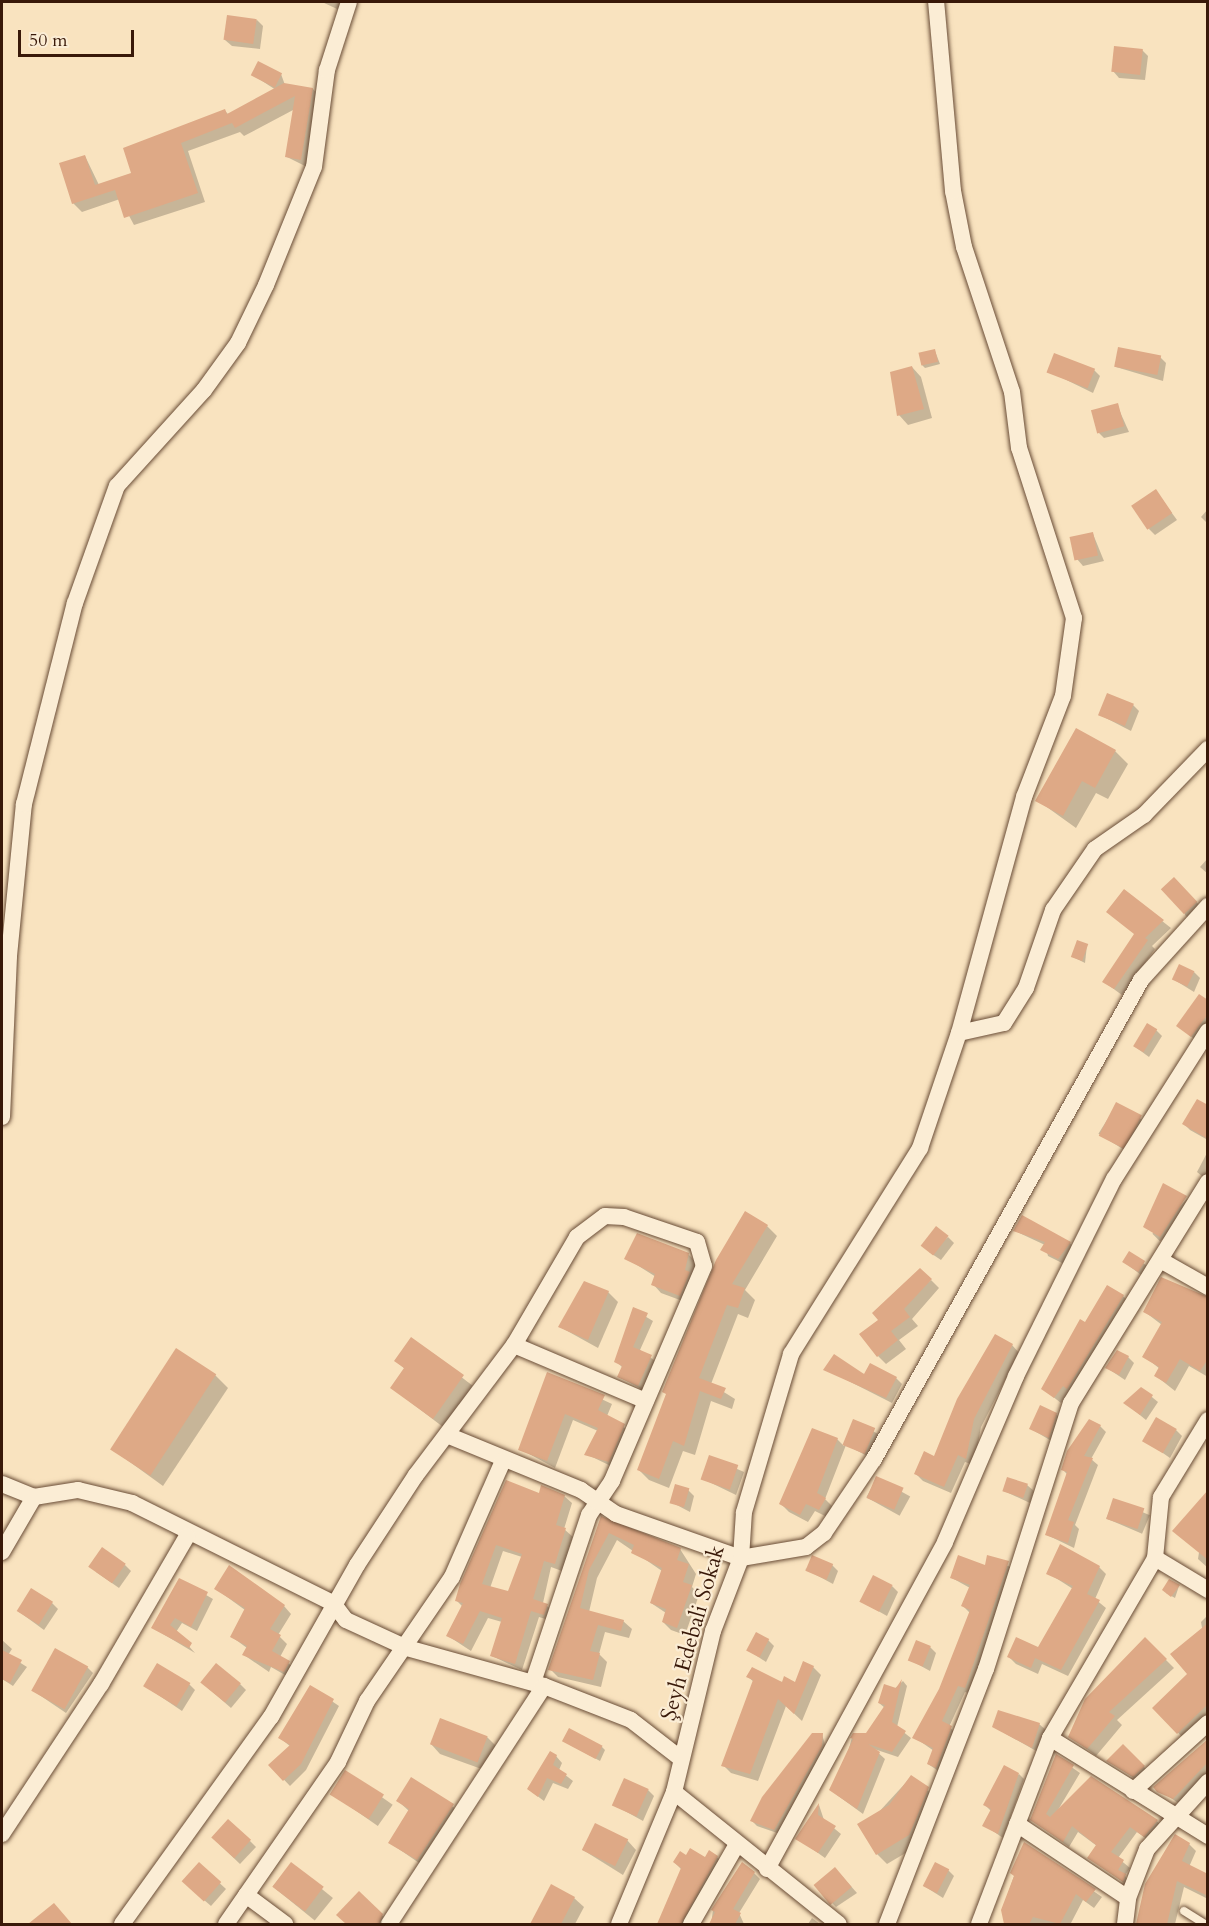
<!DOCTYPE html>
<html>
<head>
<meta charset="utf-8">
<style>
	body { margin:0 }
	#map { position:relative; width:1209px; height:1926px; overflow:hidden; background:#f9e3bf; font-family:Cardo,serif }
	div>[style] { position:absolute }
	.shadow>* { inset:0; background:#0003; transform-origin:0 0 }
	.building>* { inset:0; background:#dea986; transform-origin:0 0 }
	.roads { filter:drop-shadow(0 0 2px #694c36) drop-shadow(0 0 2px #694c36) }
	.lane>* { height:8px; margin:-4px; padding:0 4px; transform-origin:4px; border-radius:4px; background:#fbedd5 }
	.street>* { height:16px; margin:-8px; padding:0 8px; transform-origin:8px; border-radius:8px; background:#fbedd5 }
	span { translate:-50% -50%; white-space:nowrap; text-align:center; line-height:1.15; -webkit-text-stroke:4.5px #fbedd5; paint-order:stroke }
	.street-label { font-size:22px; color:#391909 }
	.frame { position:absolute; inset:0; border:3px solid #391909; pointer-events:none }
	.scale { position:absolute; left:18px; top:30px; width:116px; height:27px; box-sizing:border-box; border:3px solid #391909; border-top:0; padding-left:8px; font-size:18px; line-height:21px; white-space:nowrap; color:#391909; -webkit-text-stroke:4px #fbedd5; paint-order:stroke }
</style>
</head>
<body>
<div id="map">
	<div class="shadow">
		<i style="clip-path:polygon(322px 2px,357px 2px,348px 14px)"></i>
		<i style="clip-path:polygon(257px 20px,263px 26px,260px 49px,232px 46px,225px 40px)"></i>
		<i style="clip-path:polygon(1142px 50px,1148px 56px,1145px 80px,1119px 78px,1113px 71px)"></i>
		<i style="clip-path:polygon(281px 74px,285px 85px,313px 89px,321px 98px,309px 168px,287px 157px,295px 109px,244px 136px,240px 132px,188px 151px,205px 202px,134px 225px,120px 199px,82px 212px,73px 203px,85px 156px,99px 185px,133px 174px,224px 110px,229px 115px,276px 90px,253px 75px)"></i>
		<i style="clip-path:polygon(935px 351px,940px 364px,925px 368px,922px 365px)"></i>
		<i style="clip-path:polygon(1160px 357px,1166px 363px,1163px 381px,1116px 367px)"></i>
		<i style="clip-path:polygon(912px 367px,921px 377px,932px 418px,908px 425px,899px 415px)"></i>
		<i style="clip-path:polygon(1094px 370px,1100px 376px,1093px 393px,1048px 371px)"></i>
		<i style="clip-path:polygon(1117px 405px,1129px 432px,1104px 438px,1098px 432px)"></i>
		<i style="clip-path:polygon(1156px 491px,1177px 520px,1155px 535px,1149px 529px)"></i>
		<i style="clip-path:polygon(1208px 509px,1208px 524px,1201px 517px)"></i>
		<i style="clip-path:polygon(1093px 534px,1104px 561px,1083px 566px,1077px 559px)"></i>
		<i style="clip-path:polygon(1133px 705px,1139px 711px,1131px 731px,1100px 715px)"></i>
		<i style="clip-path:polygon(1115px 751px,1128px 764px,1108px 799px,1096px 793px,1076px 828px,1037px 800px)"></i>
		<i style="clip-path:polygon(1208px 858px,1208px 874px,1200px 867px)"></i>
		<i style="clip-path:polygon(1184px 889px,1206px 912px,1194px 924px,1185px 915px)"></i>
		<i style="clip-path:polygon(1124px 891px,1171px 928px,1152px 946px,1155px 949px,1122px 995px,1104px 982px,1135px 935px)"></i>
		<i style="clip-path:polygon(1087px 945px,1085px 963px,1073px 957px)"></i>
		<i style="clip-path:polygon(1194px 972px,1200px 978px,1194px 992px,1173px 979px)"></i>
		<i style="clip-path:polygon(1208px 1002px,1208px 1028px,1198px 1042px,1178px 1026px)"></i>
		<i style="clip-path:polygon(1156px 1030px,1162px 1036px,1149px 1057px,1134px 1046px)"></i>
		<i style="left:1117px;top:1104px;width:40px;height:35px;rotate:32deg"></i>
		<i style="clip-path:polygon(1184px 1124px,1208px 1136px,1206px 1139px,1190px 1130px)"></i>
		<i style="clip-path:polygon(1208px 1151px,1208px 1177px,1203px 1177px,1197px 1172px)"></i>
		<i style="left:1187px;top:1199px;width:11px;height:49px;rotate:45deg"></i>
		<i style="clip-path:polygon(767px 1226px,777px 1236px,745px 1290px,755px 1300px,748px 1318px,738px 1314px,711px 1384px,735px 1399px,732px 1409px,711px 1401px,695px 1455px,683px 1451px,669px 1488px,649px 1480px,639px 1470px,717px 1261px)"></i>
		<i style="clip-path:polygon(1015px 1231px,1070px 1243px,1076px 1249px,1064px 1264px,1048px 1256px,1045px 1245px)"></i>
		<i style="clip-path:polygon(948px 1237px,954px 1243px,941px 1260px,929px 1252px)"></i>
		<i style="clip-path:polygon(1129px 1253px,1150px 1268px,1145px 1278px,1124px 1262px)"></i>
		<i style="clip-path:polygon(688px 1254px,697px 1263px,688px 1303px,661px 1293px,653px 1284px,656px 1277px,626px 1258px)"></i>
		<i style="clip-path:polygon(931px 1280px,939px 1288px,912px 1319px,918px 1326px,899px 1340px,906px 1349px,886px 1364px,878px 1356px,880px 1320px)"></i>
		<i style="clip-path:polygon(608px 1292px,618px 1302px,598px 1348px,560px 1327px)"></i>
		<i style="clip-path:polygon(1123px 1296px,1129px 1302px,1061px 1403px,1043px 1389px,1085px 1324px)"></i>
		<i style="clip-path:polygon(1208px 1301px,1208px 1377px,1189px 1366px,1175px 1391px,1156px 1376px,1160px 1369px,1144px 1356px,1162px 1325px,1145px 1312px)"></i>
		<i style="clip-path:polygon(633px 1309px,653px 1321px,640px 1350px,658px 1363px,645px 1391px,619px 1377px,623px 1368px,616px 1361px)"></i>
		<i style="clip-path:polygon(412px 1339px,473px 1386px,443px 1427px,392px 1388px,405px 1369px,396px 1361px)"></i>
		<i style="clip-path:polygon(1012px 1345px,1019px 1353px,981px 1427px,974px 1465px,965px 1462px,951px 1493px,923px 1481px,915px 1473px,935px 1458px)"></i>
		<i style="clip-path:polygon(1128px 1357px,1134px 1363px,1125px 1380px,1107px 1368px)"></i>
		<i style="clip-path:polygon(825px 1369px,896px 1378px,902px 1384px,892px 1403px)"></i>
		<i style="clip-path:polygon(548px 1374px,612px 1404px,607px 1416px,632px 1433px,617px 1469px,586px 1454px,598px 1431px,573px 1420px,555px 1468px,520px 1449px)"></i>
		<i style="clip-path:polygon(215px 1375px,228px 1388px,163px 1486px,112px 1449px)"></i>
		<i style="clip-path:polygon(1142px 1389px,1158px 1402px,1146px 1420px,1125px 1403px)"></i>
		<i style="clip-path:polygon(1056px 1414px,1062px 1420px,1055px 1443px,1031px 1429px)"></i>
		<i style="clip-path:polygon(854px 1421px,880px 1435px,871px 1458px,846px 1445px,825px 1499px,833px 1507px,827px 1517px,815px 1511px,808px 1522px,789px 1512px,781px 1504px,837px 1439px,844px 1446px)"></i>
		<i style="clip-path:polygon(1100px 1426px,1106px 1432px,1091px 1459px,1098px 1465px,1075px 1525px,1079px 1529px,1074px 1548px,1047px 1535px,1067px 1474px,1062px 1469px)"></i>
		<i style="clip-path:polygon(1176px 1430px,1182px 1436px,1170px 1458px,1144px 1440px)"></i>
		<i style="clip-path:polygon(710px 1457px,744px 1472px,736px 1495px,703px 1479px)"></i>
		<i style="left:877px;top:1478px;width:38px;height:22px;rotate:29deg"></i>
		<i style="clip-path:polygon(evenodd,507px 1482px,540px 1495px,564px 1496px,572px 1503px,564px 1529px,573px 1537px,562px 1571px,551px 1567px,543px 1603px,555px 1612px,552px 1621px,539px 1617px,522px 1670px,492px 1656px,502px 1622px,488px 1618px,471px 1651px,448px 1636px,463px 1607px,457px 1601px,507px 1482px,503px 1551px,522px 1557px,509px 1593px,490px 1588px,503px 1551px)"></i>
		<i style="clip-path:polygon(1027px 1485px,1034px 1491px,1030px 1503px,1004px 1491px)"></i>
		<i style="clip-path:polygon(688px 1490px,694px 1496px,690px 1512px,671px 1502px)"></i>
		<i style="clip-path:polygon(1208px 1494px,1208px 1568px,1198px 1559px)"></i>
		<i style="left:1114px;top:1500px;width:39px;height:20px;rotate:23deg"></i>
		<i style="clip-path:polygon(602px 1518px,680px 1549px,696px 1574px,692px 1587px,699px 1595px,685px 1635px,671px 1630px,663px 1622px,666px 1613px,651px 1603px,662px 1571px,617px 1540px,597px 1578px,589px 1612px,623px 1621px,632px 1629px,629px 1638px,605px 1632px,599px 1654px,607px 1662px,601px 1687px,558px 1677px,550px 1669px)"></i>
		<i style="clip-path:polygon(988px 1557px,1015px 1569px,972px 1694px,965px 1692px,949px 1727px,958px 1734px,943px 1774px,928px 1764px,934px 1751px,914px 1737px,941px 1690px,970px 1613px,963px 1606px,970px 1588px,952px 1578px,986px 1566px)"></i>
		<i style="clip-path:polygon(125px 1565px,131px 1571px,119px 1588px,96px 1572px)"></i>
		<i style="clip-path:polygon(832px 1565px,838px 1571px,833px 1584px,805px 1569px)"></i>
		<i style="clip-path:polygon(1099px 1567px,1106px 1574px,1095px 1599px,1106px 1608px,1068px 1676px,1042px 1664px,1038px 1674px,1016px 1664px,1009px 1657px,1039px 1649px,1073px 1589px,1048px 1573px)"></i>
		<i style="clip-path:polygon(180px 1580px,213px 1599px,197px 1631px,182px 1623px,176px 1632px,195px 1653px,153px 1628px)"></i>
		<i style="clip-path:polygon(892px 1586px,898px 1592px,887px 1616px,862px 1602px)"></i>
		<i style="clip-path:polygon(1179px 1586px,1175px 1598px,1166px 1593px)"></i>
		<i style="clip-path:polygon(216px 1589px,284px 1606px,291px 1614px,278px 1635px,287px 1644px,280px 1657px,297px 1670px,292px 1679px,271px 1667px,269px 1672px,244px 1655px,247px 1648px,232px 1637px,245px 1610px)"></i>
		<i style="clip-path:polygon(52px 1603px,58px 1609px,44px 1630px,18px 1611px)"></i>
		<i style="clip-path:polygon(1208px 1615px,1208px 1663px,1201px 1622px)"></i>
		<i style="clip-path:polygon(1145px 1639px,1174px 1668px,1117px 1720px,1122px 1725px,1096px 1756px,1070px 1736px)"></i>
		<i style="clip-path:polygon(2px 1640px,12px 1649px,8px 1655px,27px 1667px,13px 1686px,2px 1679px)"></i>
		<i style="clip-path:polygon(768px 1640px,774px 1646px,766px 1662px,748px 1650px)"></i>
		<i style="clip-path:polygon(930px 1647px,936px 1653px,930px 1671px,910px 1660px)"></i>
		<i style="clip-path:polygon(87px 1667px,93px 1673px,66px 1713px,32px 1690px)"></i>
		<i style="clip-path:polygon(813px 1667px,821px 1675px,802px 1721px,786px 1706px,758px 1781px,731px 1773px,723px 1765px,754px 1682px,748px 1677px,796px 1684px)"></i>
		<i style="clip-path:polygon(903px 1681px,907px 1686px,897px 1727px,911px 1738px,898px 1757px,874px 1749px,885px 1759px,863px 1814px,837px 1795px,852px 1737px,867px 1735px,885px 1708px,879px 1703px)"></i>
		<i style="clip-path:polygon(1208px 1681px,1208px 1722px,1187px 1742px,1154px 1708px)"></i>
		<i style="clip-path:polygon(189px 1684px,195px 1690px,182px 1711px,145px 1686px)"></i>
		<i style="clip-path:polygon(240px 1684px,246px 1690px,231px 1708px,208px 1688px)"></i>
		<i style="clip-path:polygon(311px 1687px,339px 1706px,306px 1770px,290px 1786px,270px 1765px,291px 1747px,280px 1738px)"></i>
		<i style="clip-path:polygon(1039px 1724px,1046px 1730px,1038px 1752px,994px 1727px)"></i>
		<i style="clip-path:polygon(822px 1734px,827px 1752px,780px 1834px,757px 1826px,752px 1821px)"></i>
		<i style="clip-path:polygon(487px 1737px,497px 1747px,487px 1771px,440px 1754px,431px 1744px)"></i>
		<i style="clip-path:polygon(565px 1742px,602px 1747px,605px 1750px,600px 1761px)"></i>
		<i style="clip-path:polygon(1123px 1746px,1150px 1773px,1140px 1782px,1108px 1761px)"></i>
		<i style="clip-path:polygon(1208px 1747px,1208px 1776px,1181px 1805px,1155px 1787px)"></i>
		<i style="clip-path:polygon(556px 1756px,562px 1763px,559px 1770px,573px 1781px,568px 1789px,553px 1783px,544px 1801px,528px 1789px)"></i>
		<i style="clip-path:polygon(1057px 1757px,1080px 1773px,1058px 1810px,1157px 1821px,1163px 1828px,1151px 1842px,1137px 1832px,1118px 1858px,1130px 1868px,1125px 1875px,1130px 1887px,1089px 1858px,1097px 1846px,1078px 1832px,1069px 1847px,1032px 1820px)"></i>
		<i style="left:346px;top:1772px;width:57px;height:26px;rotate:35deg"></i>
		<i style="clip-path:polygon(1019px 1774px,1024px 1779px,1003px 1838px,984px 1825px,991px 1811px,985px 1805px)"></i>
		<i style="clip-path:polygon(911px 1777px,938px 1799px,919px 1845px,887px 1864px,877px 1854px,877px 1814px)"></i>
		<i style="clip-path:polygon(412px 1779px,462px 1813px,425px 1867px,390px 1843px,409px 1811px,398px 1801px)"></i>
		<i style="clip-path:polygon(648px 1790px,654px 1796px,643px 1821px,614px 1805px)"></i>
		<i style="clip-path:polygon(819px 1805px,824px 1820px,841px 1834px,825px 1858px,797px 1838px)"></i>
		<i style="clip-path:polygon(627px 1840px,636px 1850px,623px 1875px,583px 1850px)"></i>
		<i style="clip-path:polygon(250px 1841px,256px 1847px,240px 1864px,219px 1844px)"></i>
		<i style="clip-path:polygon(1025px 1844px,1102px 1897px,1094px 1908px,1083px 1900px,1071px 1923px,1075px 1924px,1006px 1924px,1002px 1911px)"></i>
		<i style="clip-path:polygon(1189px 1844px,1196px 1851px,1189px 1867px,1208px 1876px,1208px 1899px,1184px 1887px,1175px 1924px,1137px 1924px,1146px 1885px)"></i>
		<i style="clip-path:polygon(687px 1857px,717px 1857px,725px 1865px,693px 1924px,658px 1924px,682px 1870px,674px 1862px)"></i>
		<i style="clip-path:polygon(199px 1864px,226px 1889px,211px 1906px,189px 1887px)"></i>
		<i style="left:291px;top:1864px;width:54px;height:29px;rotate:39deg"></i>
		<i style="clip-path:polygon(948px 1870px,954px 1876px,943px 1898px,924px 1886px)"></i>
		<i style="clip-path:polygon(754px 1873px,760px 1879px,739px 1913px,744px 1924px,711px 1924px,713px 1910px)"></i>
		<i style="clip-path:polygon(841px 1875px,857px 1893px,836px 1907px,830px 1901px)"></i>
		<i style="clip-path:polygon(359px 1893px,388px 1921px,386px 1924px,348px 1924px,339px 1915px)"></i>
		<i style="clip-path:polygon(574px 1898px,584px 1907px,575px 1924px,533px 1921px)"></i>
		<i style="clip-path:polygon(812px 1918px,820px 1924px,808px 1924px)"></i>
	</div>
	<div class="building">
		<i style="left:227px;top:15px;width:30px;height:25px;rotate:8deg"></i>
		<i style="left:1114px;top:46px;width:29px;height:26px;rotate:6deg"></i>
		<i style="left:258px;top:61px;width:27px;height:16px;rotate:27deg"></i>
		<i style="clip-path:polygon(284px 83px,313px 88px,301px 160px,285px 157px,295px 96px,235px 128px,232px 123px,181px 143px,198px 193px,124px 218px,115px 190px,72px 204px,59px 163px,85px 155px,95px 185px,131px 173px,123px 148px,225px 109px,227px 114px)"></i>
		<i style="left:1118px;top:347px;width:44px;height:20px;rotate:11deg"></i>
		<i style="left:935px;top:349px;width:13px;height:17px;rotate:77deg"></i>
		<i style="left:1054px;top:353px;width:44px;height:21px;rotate:21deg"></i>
		<i style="clip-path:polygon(912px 366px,924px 409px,897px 416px,890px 372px)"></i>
		<i style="left:1118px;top:403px;width:24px;height:28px;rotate:75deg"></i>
		<i style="left:1156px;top:489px;width:29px;height:30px;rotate:56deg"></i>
		<i style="left:1093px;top:532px;width:24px;height:24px;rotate:78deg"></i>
		<i style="left:1107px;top:693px;width:29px;height:24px;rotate:22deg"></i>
		<i style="clip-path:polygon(1076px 728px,1116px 750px,1095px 788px,1082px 781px,1063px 816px,1035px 801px)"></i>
		<i style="left:1174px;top:877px;width:34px;height:18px;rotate:47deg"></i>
		<i style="clip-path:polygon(1124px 889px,1164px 920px,1145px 938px,1148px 940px,1114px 989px,1102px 982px,1134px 934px,1106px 912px)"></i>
		<i style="left:1077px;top:940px;width:12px;height:18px;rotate:20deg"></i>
		<i style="left:1179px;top:964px;width:17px;height:17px;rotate:25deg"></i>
		<i style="clip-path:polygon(1199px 994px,1208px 1000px,1208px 1014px,1191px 1037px,1176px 1026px)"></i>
		<i style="left:1147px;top:1023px;width:12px;height:27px;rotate:31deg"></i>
		<i style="clip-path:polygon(1197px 1099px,1208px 1105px,1208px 1139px,1182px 1124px)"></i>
		<i style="left:1116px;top:1102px;width:29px;height:38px;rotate:27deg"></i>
		<i style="clip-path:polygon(1163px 1183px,1187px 1196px,1160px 1237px,1143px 1227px)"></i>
		<i style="clip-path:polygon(745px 1211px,768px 1225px,732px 1284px,745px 1288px,738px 1308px,727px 1305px,699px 1378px,726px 1388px,721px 1399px,700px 1391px,684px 1446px,673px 1441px,659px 1479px,637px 1470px,666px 1394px,662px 1392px,716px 1260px)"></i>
		<i style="clip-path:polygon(1022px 1215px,1071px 1242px,1058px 1259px,1040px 1250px,1045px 1242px,1013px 1231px)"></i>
		<i style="left:936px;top:1226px;width:16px;height:25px;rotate:38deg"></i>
		<i style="clip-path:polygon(637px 1233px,689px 1253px,685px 1270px,690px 1272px,680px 1296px,651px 1285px,655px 1274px,624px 1259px)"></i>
		<i style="left:1129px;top:1251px;width:19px;height:13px;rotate:32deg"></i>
		<i style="clip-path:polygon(920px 1268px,932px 1279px,904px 1309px,910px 1317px,891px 1331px,898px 1340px,877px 1357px,859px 1334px,878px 1320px,872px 1313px)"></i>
		<i style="clip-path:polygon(1161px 1277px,1208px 1297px,1208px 1359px,1200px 1371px,1180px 1359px,1166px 1383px,1154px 1376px,1159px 1367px,1142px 1357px,1162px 1322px,1143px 1312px)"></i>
		<i style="clip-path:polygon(584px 1281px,609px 1291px,588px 1340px,558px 1327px)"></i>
		<i style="clip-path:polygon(1107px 1285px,1124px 1295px,1067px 1389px,1063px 1386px,1054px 1398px,1041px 1389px,1080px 1319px,1085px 1322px)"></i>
		<i style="clip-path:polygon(633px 1307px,648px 1313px,633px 1347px,652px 1355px,638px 1386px,617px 1377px,622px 1366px,614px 1362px)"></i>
		<i style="clip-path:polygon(995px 1334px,1013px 1344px,974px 1419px,966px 1459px,958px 1455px,944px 1487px,914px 1474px,924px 1451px,934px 1456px,957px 1399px)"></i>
		<i style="clip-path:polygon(411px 1337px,464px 1375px,433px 1419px,390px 1388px,404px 1368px,394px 1361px)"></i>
		<i style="left:176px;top:1348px;width:48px;height:121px;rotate:33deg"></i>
		<i style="clip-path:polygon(1117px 1350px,1129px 1356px,1119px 1375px,1105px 1368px)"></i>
		<i style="clip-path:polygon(834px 1354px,864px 1374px,870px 1363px,897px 1377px,886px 1398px,823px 1370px)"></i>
		<i style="clip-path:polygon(547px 1372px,605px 1395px,598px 1410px,625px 1424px,609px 1462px,584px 1455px,598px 1428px,565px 1414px,547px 1461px,518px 1450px)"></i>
		<i style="clip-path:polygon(1141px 1387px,1153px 1395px,1140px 1415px,1123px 1403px)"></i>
		<i style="clip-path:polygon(1040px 1405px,1057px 1413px,1049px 1438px,1029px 1429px)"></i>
		<i style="left:1156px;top:1417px;width:24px;height:28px;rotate:30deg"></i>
		<i style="left:853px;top:1419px;width:24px;height:28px;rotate:22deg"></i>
		<i style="clip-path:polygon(1089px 1419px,1101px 1425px,1084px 1456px,1093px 1458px,1068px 1520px,1074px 1522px,1068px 1543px,1045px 1535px,1067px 1472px,1061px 1470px,1067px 1451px)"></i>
		<i style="clip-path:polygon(812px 1428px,838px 1438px,817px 1493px,826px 1498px,819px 1510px,806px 1504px,800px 1515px,779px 1504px)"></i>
		<i style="left:709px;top:1455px;width:31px;height:26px;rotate:19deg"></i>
		<i style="left:876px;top:1476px;width:30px;height:24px;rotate:23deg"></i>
		<i style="left:1007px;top:1477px;width:22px;height:15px;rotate:18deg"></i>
		<i style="clip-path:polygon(evenodd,506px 1480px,539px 1493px,541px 1485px,565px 1495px,556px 1525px,566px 1528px,555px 1564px,544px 1561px,533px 1599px,548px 1604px,544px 1615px,531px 1611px,515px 1664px,490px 1656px,502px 1618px,480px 1611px,463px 1644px,446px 1636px,463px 1603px,455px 1601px,460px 1584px,506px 1480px,496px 1545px,522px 1554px,508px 1591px,482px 1584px,496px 1545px)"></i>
		<i style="left:675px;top:1484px;width:15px;height:20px;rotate:16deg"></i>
		<i style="clip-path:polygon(1208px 1490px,1208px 1560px,1172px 1531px)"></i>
		<i style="left:1113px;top:1498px;width:33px;height:22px;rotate:18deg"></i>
		<i style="clip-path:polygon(601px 1516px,681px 1548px,677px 1560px,689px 1564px,683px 1582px,692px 1585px,677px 1628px,662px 1622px,666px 1609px,650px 1603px,662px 1568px,631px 1553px,634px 1545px,609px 1533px,589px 1570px,580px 1608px,624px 1620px,621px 1631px,598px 1625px,590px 1651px,600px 1653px,593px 1680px,548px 1670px)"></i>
		<i style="clip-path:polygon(1060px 1544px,1100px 1566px,1087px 1594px,1100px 1600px,1061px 1670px,1035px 1658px,1031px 1668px,1007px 1657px,1016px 1637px,1038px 1647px,1073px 1586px,1046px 1574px)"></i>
		<i style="left:102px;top:1547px;width:29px;height:24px;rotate:35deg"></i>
		<i style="left:812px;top:1555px;width:23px;height:17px;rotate:23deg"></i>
		<i style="clip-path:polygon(958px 1555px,985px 1565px,987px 1555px,1009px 1561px,965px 1688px,958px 1686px,942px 1721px,952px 1726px,936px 1768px,927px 1764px,933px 1748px,912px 1738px,939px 1689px,970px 1610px,961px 1606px,970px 1585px,950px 1578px)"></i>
		<i style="clip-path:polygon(229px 1565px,285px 1605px,270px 1629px,281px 1635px,272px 1651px,290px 1661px,284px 1672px,242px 1655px,247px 1646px,230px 1637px,245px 1608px,214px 1589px)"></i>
		<i style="left:873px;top:1575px;width:22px;height:30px;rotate:27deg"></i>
		<i style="clip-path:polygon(179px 1578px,208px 1592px,191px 1627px,175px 1618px,170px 1625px,192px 1643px,189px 1648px,151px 1628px)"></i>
		<i style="clip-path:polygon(1169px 1579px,1180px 1585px,1171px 1597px,1162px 1590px)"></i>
		<i style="left:31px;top:1588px;width:26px;height:27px;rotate:32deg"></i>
		<i style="clip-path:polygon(1208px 1623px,1208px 1704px,1177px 1734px,1152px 1708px,1187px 1674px,1170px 1654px)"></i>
		<i style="left:756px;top:1632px;width:15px;height:21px;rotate:28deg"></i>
		<i style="clip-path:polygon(1145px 1637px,1167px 1659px,1109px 1712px,1115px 1716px,1087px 1749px,1068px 1737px,1085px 1699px)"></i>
		<i style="left:916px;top:1640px;width:16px;height:22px;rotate:22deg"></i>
		<i style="left:55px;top:1648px;width:38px;height:49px;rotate:29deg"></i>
		<i style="clip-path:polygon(2px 1650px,22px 1660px,10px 1683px,2px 1679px)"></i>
		<i style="clip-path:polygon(803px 1661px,814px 1666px,794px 1714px,778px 1699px,750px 1774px,721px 1766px,753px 1680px,746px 1677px,752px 1667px,782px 1682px,784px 1676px,795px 1682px)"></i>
		<i style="left:157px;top:1663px;width:39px;height:27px;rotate:31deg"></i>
		<i style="left:216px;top:1663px;width:32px;height:25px;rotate:39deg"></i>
		<i style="clip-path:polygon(902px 1679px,892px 1722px,906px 1731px,892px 1752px,868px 1744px,880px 1752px,857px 1809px,829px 1790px,853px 1739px,861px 1741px,850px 1738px,853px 1733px,866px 1733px,885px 1705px,878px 1703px,884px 1684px,896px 1688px)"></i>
		<i style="clip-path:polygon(310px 1685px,334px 1699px,301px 1764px,283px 1781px,268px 1765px,290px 1745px,278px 1738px)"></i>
		<i style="clip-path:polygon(998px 1710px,1040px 1723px,1032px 1748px,992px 1727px)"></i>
		<i style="left:440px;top:1718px;width:51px;height:28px;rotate:21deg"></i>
		<i style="left:569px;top:1728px;width:38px;height:15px;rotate:28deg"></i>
		<i style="clip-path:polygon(812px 1733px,823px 1733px,822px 1746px,774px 1830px,750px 1821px,762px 1797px)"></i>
		<i style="clip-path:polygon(1208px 1739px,1208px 1762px,1173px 1799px,1157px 1792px,1153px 1787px)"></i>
		<i style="clip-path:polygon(1123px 1744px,1145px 1766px,1133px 1777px,1106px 1761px)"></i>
		<i style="clip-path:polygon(550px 1751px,557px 1755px,553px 1765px,567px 1774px,561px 1784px,547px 1778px,538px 1797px,527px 1789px)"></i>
		<i style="clip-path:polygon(1056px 1754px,1074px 1765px,1046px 1814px,1050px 1817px,1091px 1776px,1158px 1820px,1144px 1837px,1130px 1827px,1111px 1852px,1124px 1860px,1118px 1870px,1126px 1874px,1123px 1882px,1087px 1858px,1096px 1845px,1072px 1826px,1063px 1842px,1030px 1820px)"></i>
		<i style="clip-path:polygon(1004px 1765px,1019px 1773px,998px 1834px,982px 1826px,991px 1809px,983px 1805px)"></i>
		<i style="left:345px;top:1770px;width:46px;height:29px;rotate:32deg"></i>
		<i style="clip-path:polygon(911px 1775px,929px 1787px,918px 1814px,909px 1835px,876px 1855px,857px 1824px,889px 1805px)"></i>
		<i style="clip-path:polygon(411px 1777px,454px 1804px,417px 1860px,388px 1843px,409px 1809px,396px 1801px)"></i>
		<i style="left:624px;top:1778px;width:27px;height:30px;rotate:24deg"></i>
		<i style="clip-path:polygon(819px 1803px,818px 1815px,836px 1826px,818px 1853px,795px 1839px)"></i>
		<i style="left:228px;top:1819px;width:31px;height:25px;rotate:42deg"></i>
		<i style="left:595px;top:1823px;width:37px;height:30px;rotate:26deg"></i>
		<i style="clip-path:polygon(1175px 1834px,1190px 1843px,1182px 1861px,1208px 1874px,1208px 1896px,1177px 1881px,1167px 1924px,1136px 1924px,1145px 1884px)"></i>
		<i style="clip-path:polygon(1024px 1842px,1096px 1889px,1086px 1902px,1076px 1894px,1060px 1924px,1033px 1917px,1029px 1924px,1004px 1924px,1001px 1910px,1014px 1876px,1010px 1873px)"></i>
		<i style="clip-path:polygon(690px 1848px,705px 1857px,709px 1850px,718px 1856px,681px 1924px,657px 1924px,681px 1868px,673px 1862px,680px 1851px,686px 1855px)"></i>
		<i style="left:199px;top:1862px;width:30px;height:26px;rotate:42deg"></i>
		<i style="left:291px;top:1862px;width:41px;height:31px;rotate:37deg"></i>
		<i style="clip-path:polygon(742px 1862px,755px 1872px,733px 1909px,741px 1913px,735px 1924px,709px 1924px,715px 1912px,711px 1910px)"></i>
		<i style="left:935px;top:1862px;width:16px;height:27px;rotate:27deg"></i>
		<i style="left:835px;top:1867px;width:26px;height:28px;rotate:50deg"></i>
		<i style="clip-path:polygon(551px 1884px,575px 1897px,561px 1924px,530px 1924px)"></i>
		<i style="clip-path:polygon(359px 1891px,383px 1914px,379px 1924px,346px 1924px,336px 1915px)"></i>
		<i style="clip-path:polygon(54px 1903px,72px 1924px,28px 1924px)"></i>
	</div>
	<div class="roads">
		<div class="lane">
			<i style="left:1184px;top:1911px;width:25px;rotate:32deg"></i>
		</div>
		<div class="street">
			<i style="left:959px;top:1033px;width:46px;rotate:-12.5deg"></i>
			<i style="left:1004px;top:1023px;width:41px;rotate:-57.8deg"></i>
			<i style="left:1026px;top:988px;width:83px;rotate:-70.9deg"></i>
			<i style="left:1053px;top:910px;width:74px;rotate:-55.5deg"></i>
			<i style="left:1095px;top:849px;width:60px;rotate:-34.8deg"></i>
			<i style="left:1144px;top:815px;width:92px;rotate:-45.9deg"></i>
			<i style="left:2px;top:1117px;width:161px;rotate:-87.5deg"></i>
			<i style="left:9px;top:956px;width:153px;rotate:-84.4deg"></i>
			<i style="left:24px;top:804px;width:207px;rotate:-75.8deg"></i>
			<i style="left:75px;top:603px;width:124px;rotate:-70.3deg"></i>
			<i style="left:117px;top:486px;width:130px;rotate:-47.8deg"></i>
			<i style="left:204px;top:390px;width:58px;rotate:-54.1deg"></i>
			<i style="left:238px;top:343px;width:64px;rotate:-64.2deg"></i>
			<i style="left:266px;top:285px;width:127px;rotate:-67.9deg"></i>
			<i style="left:314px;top:167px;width:98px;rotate:-82.4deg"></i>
			<i style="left:327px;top:70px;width:71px;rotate:-72.1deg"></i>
			<i style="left:1162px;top:1261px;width:53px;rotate:29.5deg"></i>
			<i style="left:514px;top:1345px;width:143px;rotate:23deg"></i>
			<i style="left:447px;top:1435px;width:145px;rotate:22.3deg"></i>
			<i style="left:581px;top:1490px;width:42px;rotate:34.4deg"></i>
			<i style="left:616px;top:1514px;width:133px;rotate:19.4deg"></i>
			<i style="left:741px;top:1558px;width:66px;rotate:-9.6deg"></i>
			<i style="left:806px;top:1547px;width:23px;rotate:-38deg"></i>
			<i style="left:824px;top:1533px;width:89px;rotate:-56deg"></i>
			<i style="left:874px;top:1459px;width:548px;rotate:-60.86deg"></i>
			<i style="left:1141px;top:980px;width:100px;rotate:-47.8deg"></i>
			<i style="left:2px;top:1484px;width:35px;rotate:22deg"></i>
			<i style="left:34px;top:1497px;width:45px;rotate:-9deg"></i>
			<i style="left:78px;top:1490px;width:56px;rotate:13.5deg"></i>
			<i style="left:132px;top:1503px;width:225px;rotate:26.5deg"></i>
			<i style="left:333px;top:1603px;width:21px;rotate:53deg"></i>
			<i style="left:346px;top:1620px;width:67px;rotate:24.7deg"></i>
			<i style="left:407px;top:1648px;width:142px;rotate:15.5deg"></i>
			<i style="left:544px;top:1686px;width:93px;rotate:21.3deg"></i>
			<i style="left:631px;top:1720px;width:62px;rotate:37.8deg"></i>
			<i style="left:2px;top:1552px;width:64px;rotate:-59.8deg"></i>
			<i style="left:1155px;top:1558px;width:62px;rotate:31.1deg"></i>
			<i style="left:1050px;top:1738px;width:186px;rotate:31.8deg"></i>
			<i style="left:1133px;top:1791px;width:101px;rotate:-42.2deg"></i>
			<i style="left:674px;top:1792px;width:211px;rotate:38.7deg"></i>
			<i style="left:1017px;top:1824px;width:133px;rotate:33.7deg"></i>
			<i style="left:2px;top:1834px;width:180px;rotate:-56.6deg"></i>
			<i style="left:101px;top:1684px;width:171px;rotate:-59.8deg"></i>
			<i style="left:767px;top:1869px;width:372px;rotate:-61.4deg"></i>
			<i style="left:945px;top:1542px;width:181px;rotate:-66.8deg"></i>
			<i style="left:1016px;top:1376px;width:220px;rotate:-63.6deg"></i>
			<i style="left:1114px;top:1179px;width:175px;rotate:-57.6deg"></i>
			<i style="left:246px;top:1895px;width:49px;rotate:36.6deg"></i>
			<i style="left:122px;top:1924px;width:255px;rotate:-54.3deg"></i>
			<i style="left:271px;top:1717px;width:175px;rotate:-60.5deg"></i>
			<i style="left:357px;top:1565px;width:108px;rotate:-56.8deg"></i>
			<i style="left:416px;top:1475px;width:163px;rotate:-53deg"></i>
			<i style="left:514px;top:1345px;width:125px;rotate:-59.7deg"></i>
			<i style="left:577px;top:1237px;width:35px;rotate:-37deg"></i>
			<i style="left:605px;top:1216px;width:19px;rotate:3deg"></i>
			<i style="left:624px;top:1217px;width:77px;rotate:18.9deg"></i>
			<i style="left:697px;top:1242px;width:25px;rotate:74deg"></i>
			<i style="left:704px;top:1266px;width:234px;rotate:113.2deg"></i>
			<i style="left:612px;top:1481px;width:41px;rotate:124.1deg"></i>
			<i style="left:589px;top:1515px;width:176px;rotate:108.5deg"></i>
			<i style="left:226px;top:1924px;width:197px;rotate:-55.3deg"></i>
			<i style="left:338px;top:1762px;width:68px;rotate:-64.6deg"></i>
			<i style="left:367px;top:1701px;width:150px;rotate:-55.6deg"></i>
			<i style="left:452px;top:1577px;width:127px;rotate:-66.3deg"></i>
			<i style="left:389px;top:1924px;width:284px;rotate:-56.9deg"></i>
			<i style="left:619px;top:1924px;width:143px;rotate:-67.4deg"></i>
			<i style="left:674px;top:1792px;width:166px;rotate:-76.4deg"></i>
			<i style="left:713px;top:1631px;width:78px;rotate:-69deg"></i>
			<i style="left:741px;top:1558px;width:46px;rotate:-86.3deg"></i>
			<i style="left:744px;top:1512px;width:165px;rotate:-73.4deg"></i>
			<i style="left:791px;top:1354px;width:243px;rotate:-57.9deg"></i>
			<i style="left:920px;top:1148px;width:121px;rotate:-71.3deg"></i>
			<i style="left:959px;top:1033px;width:245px;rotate:-74.6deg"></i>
			<i style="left:1024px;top:797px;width:108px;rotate:-68.9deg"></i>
			<i style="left:1063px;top:696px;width:79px;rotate:-82deg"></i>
			<i style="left:1074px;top:618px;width:179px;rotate:-107.9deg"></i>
			<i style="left:1019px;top:448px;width:56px;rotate:-97.1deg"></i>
			<i style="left:1012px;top:392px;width:153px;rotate:-108.3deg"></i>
			<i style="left:964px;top:247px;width:57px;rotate:-101.1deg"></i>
			<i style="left:953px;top:191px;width:190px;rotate:-95.1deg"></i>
			<i style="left:691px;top:1924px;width:90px;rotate:-60deg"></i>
			<i style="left:887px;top:1924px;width:274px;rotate:-68.8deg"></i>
			<i style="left:986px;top:1669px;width:279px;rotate:-72.3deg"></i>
			<i style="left:1071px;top:1403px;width:260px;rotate:-58.2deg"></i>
			<i style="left:979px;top:1924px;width:199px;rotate:-69.1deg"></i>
			<i style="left:1050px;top:1738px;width:208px;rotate:-59.7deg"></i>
			<i style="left:1155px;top:1558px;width:61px;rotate:-84.4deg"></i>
			<i style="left:1161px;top:1497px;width:90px;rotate:-58.6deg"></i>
			<i style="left:1125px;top:1924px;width:26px;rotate:-83deg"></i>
			<i style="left:1128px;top:1898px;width:53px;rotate:-68.8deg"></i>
			<i style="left:1147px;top:1849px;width:91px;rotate:-47.7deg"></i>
		</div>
	</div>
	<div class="street-label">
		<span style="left:693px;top:1633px;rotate:-74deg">Şeyh Edebali Sokak</span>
	</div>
	<div class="frame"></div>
	<div class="scale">50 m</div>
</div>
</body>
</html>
